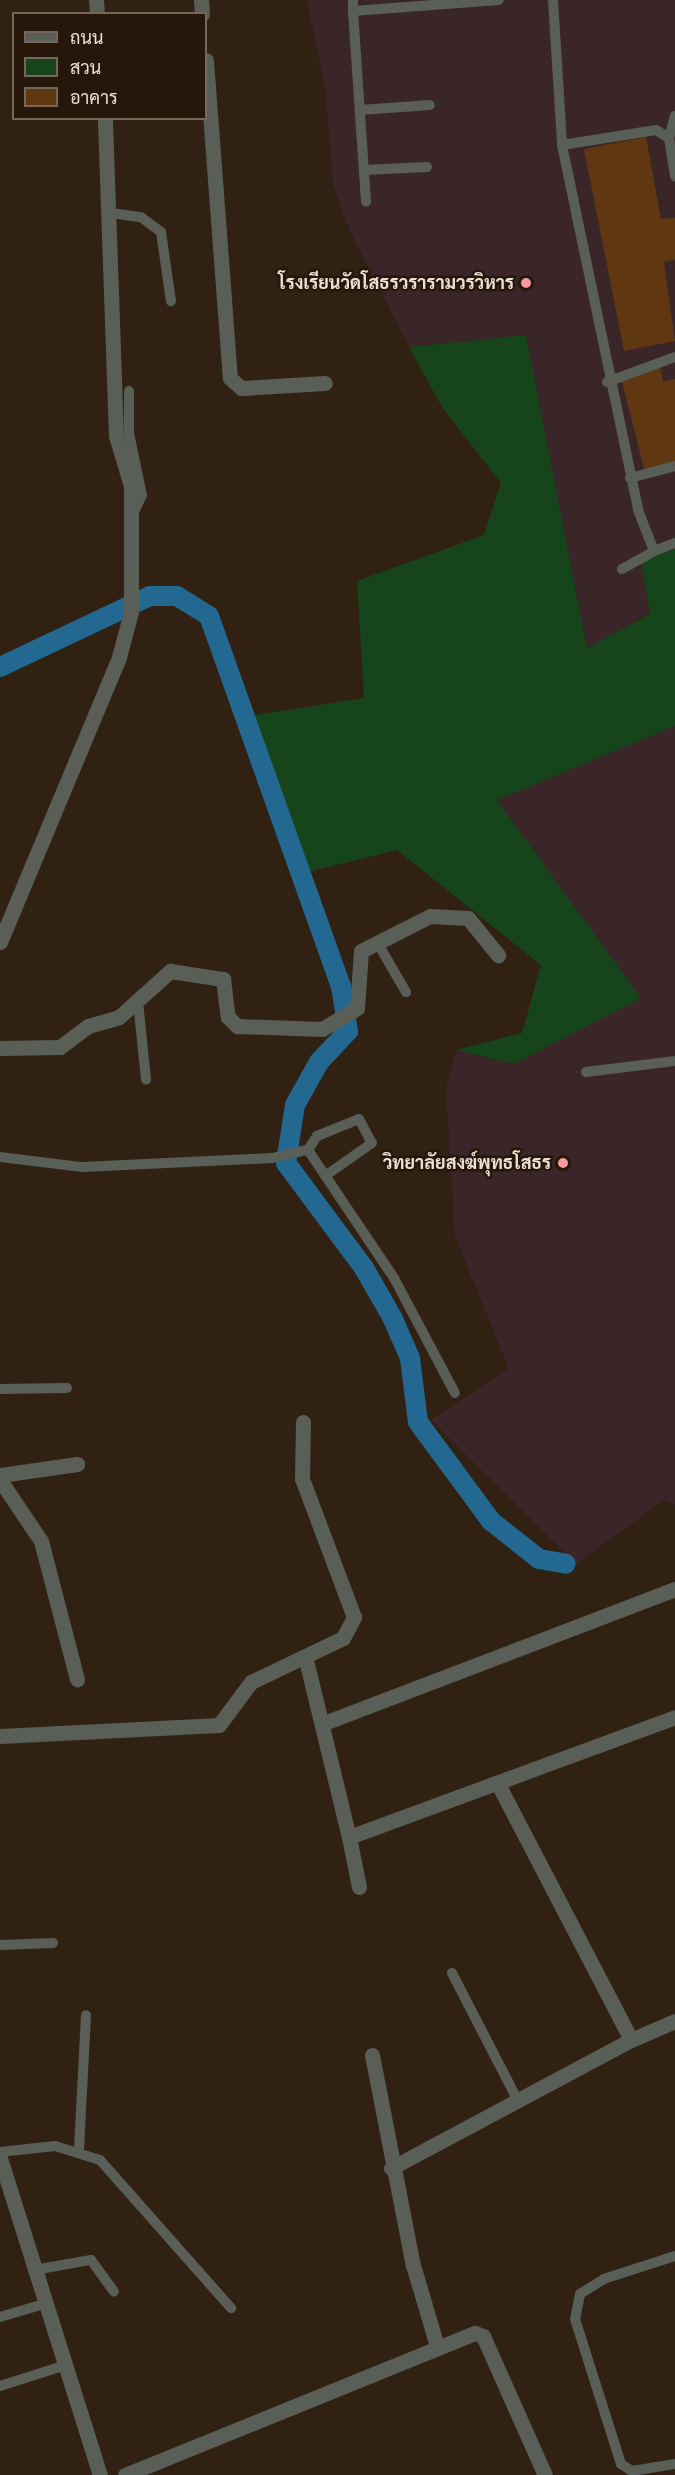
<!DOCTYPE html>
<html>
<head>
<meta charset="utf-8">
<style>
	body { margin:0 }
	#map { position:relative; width:675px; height:2475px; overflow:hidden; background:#312113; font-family:Cabin,Sarabun,sans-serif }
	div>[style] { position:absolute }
	.education>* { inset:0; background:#3a2628 }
	.green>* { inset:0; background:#17451b }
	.canal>* { height:20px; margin:-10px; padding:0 10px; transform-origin:10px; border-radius:10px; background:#236891 }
	.building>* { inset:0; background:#5f3812 }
	.service>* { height:10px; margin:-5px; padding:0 5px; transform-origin:5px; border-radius:5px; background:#595f57 }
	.minor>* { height:15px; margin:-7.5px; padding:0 7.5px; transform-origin:7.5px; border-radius:7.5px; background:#595f57 }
	.tertiary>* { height:15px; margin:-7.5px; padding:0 7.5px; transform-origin:7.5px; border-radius:7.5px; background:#595f57 }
	.dots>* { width:16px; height:16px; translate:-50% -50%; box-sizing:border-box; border:3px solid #27170a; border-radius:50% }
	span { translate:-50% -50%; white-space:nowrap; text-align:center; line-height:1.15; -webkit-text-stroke:5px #27170a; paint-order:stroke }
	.poi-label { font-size:18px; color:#ebe0d7; font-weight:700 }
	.right { translate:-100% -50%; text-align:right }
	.legend { position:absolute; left:12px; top:12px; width:195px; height:108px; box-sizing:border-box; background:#27170a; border:2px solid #75675c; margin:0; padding:8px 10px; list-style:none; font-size:18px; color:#ebe0d7 }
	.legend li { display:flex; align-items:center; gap:12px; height:30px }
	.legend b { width:30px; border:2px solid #75675c }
</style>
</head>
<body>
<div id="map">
	<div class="education">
		<i style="clip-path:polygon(307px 0,675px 0,675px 549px,641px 559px,650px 613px,587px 648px,526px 335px,409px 347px,350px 231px,333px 184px,326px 92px)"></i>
		<i style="clip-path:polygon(675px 726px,675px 1505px,664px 1500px,576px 1564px,431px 1420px,509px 1369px,455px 1236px,446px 1089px,456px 1050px,514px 1064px,640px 998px,496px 800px)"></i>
	</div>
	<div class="green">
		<i style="clip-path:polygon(526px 335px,587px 648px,650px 614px,641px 559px,675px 549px,675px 726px,497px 800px,641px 998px,514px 1064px,456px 1050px,522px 1033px,541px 965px,397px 850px,308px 872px,255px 715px,364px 698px,357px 581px,484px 535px,501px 483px,442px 407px,409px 347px)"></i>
	</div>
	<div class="canal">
		<i style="left:0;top:667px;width:166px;rotate:-25.3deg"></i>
		<i style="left:150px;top:596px;width:27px"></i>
		<i style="left:177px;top:596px;width:38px;rotate:32deg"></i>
		<i style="left:209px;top:616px;width:393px;rotate:70.4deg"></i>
		<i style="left:341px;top:986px;width:46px;rotate:81.2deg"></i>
		<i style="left:348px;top:1031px;width:42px;rotate:133.1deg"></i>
		<i style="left:319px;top:1062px;width:49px;rotate:119.2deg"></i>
		<i style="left:295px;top:1105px;width:59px;rotate:98.8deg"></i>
		<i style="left:286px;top:1163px;width:131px;rotate:53.4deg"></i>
		<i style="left:364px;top:1268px;width:56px;rotate:60.3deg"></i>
		<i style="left:392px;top:1317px;width:45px;rotate:66.3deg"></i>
		<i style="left:410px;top:1358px;width:64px;rotate:82.9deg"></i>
		<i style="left:418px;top:1422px;width:123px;rotate:53.6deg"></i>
		<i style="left:491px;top:1521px;width:61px;rotate:38.4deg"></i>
		<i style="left:539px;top:1559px;width:27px;rotate:10deg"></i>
	</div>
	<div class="building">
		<i style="clip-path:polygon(646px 137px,661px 219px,675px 218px,675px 260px,664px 262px,675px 341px,624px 351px,584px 149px)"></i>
		<i style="clip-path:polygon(660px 367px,663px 382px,675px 379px,675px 464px,645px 472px,621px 378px)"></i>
	</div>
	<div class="service">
		<i style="left:353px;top:0;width:11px;rotate:90deg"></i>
		<i style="left:353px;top:11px;width:146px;rotate:-4.3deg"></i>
		<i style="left:553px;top:0;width:145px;rotate:86.4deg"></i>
		<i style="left:562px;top:145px;width:95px;rotate:-9.1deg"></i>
		<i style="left:656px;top:130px;width:15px;rotate:32deg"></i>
		<i style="left:669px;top:138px;width:39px;rotate:81deg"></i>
		<i style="left:353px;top:11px;width:191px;rotate:86.1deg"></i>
		<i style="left:360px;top:110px;width:70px;rotate:-4.1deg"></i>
		<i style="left:669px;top:138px;width:23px;rotate:-75deg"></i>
		<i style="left:562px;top:145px;width:373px;rotate:78.2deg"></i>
		<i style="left:638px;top:510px;width:44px;rotate:68.7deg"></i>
		<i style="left:654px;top:551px;width:22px;rotate:-21deg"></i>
		<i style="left:364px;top:170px;width:63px;rotate:-2.7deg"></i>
		<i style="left:111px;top:213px;width:30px;rotate:8deg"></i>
		<i style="left:141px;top:217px;width:25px;rotate:37deg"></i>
		<i style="left:161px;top:232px;width:70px;rotate:81.8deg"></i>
		<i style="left:607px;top:382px;width:72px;rotate:-20.2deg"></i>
		<i style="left:129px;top:391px;width:42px;rotate:90deg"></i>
		<i style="left:129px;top:433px;width:63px;rotate:78.2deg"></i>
		<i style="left:142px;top:495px;width:26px;rotate:115deg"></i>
		<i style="left:630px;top:478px;width:47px;rotate:-14.9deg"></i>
		<i style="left:622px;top:569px;width:37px;rotate:-29deg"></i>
		<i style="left:377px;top:942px;width:58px;rotate:59.9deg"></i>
		<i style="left:138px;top:1002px;width:78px;rotate:84.1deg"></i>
		<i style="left:586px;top:1072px;width:90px;rotate:-7deg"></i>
		<i style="left:308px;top:1150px;width:154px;rotate:56.1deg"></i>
		<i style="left:394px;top:1278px;width:130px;rotate:62.1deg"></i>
		<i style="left:0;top:1157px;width:83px;rotate:7deg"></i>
		<i style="left:82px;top:1167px;width:190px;rotate:-2.7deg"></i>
		<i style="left:272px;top:1158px;width:37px;rotate:-13deg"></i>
		<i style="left:308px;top:1150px;width:17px;rotate:-57deg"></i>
		<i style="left:317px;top:1136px;width:45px;rotate:-22deg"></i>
		<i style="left:359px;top:1119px;width:27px;rotate:62deg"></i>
		<i style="left:372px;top:1143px;width:57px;rotate:144.9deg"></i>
		<i style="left:0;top:1389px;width:67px;rotate:-0.9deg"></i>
		<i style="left:0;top:1945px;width:53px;rotate:-2.2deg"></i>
		<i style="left:452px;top:1973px;width:142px;rotate:62.7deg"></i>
		<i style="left:79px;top:2149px;width:134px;rotate:-87deg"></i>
		<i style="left:0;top:2152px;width:55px;rotate:-6.2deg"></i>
		<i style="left:55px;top:2146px;width:47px;rotate:17.3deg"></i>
		<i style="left:100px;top:2160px;width:198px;rotate:48.5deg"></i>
		<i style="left:675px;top:2256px;width:75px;rotate:162.1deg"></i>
		<i style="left:604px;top:2279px;width:28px;rotate:148deg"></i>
		<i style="left:580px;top:2294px;width:25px;rotate:101deg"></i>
		<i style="left:575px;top:2319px;width:152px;rotate:72.4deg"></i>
		<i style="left:621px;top:2464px;width:13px;rotate:32deg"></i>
		<i style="left:632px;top:2471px;width:44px;rotate:-9.2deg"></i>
		<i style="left:34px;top:2270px;width:58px;rotate:-10deg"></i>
		<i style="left:91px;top:2260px;width:39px;rotate:54deg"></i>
		<i style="left:0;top:2317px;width:46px;rotate:-16.5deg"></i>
		<i style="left:0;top:2386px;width:66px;rotate:-17.6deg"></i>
	</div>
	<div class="minor">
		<i style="left:96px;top:0;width:14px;rotate:86deg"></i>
		<i style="left:201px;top:0;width:14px;rotate:86deg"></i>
		<i style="left:206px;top:60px;width:319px;rotate:85.7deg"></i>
		<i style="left:230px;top:378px;width:15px;rotate:42deg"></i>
		<i style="left:241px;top:388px;width:84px;rotate:-3.4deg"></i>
		<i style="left:0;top:942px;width:309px;rotate:-67.3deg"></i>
		<i style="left:119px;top:657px;width:47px;rotate:-75.1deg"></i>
		<i style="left:131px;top:612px;width:126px;rotate:-90deg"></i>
		<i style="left:131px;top:486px;width:52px;rotate:-106.7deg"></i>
		<i style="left:116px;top:436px;width:318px;rotate:-92deg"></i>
		<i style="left:0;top:1048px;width:60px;rotate:-1deg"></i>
		<i style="left:60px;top:1047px;width:35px;rotate:-37deg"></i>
		<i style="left:88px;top:1026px;width:32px;rotate:-16deg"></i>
		<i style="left:119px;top:1017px;width:69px;rotate:-42deg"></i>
		<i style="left:170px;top:971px;width:54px;rotate:8.6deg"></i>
		<i style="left:223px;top:979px;width:38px;rotate:83deg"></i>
		<i style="left:228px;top:1017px;width:13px;rotate:45deg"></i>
		<i style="left:237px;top:1026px;width:85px;rotate:2deg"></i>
		<i style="left:322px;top:1029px;width:41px;rotate:-31deg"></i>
		<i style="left:357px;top:1008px;width:57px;rotate:-86deg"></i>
		<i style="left:361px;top:951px;width:77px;rotate:-26.9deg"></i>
		<i style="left:430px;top:916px;width:38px;rotate:3deg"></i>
		<i style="left:468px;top:918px;width:48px;rotate:51deg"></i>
		<i style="left:0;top:1475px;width:78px;rotate:-8.1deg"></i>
		<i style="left:0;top:1480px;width:73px;rotate:56.1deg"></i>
		<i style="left:41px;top:1541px;width:143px;rotate:75.4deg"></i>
		<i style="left:307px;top:1664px;width:178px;rotate:76.4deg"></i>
		<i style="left:349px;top:1837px;width:347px;rotate:-20.2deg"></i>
		<i style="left:324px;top:1723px;width:376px;rotate:-20.9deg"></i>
		<i style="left:0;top:1736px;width:219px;rotate:-2.9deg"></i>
		<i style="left:219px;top:1725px;width:54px;rotate:-53.3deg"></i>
		<i style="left:251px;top:1682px;width:102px;rotate:-25.6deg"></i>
		<i style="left:343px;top:1638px;width:24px;rotate:-62deg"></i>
		<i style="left:354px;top:1617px;width:147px;rotate:-110.6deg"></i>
		<i style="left:302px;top:1479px;width:57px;rotate:-89deg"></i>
		<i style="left:498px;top:1784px;width:288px;rotate:62.5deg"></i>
		<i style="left:631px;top:2040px;width:48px;rotate:-23.4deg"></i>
		<i style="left:349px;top:1837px;width:51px;rotate:78.7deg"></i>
		<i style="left:372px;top:2055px;width:214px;rotate:79deg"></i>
		<i style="left:413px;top:2265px;width:84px;rotate:73.5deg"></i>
		<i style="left:391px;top:2168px;width:272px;rotate:-28.1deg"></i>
		<i style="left:125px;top:2475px;width:378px;rotate:-22.1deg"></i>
		<i style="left:475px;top:2333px;width:9px;rotate:21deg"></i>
		<i style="left:483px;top:2336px;width:152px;rotate:66deg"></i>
	</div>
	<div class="tertiary">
		<i style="left:0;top:2158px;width:332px;rotate:72.5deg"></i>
	</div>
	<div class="dots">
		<i style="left:526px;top:283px;background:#f49aa0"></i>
		<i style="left:563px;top:1163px;background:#f49aa0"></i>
	</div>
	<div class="poi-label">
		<span class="right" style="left:514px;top:283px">โรงเรียนวัดโสธรวรารามวรวิหาร</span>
		<span class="right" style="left:551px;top:1163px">วิทยาลัยสงฆ์พุทธโสธร</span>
	</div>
	<ul class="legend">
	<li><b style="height:8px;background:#595f57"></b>ถนน</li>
	<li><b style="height:16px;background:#17451b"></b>สวน</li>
	<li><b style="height:16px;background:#5f3812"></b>อาคาร</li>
	</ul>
</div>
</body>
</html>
